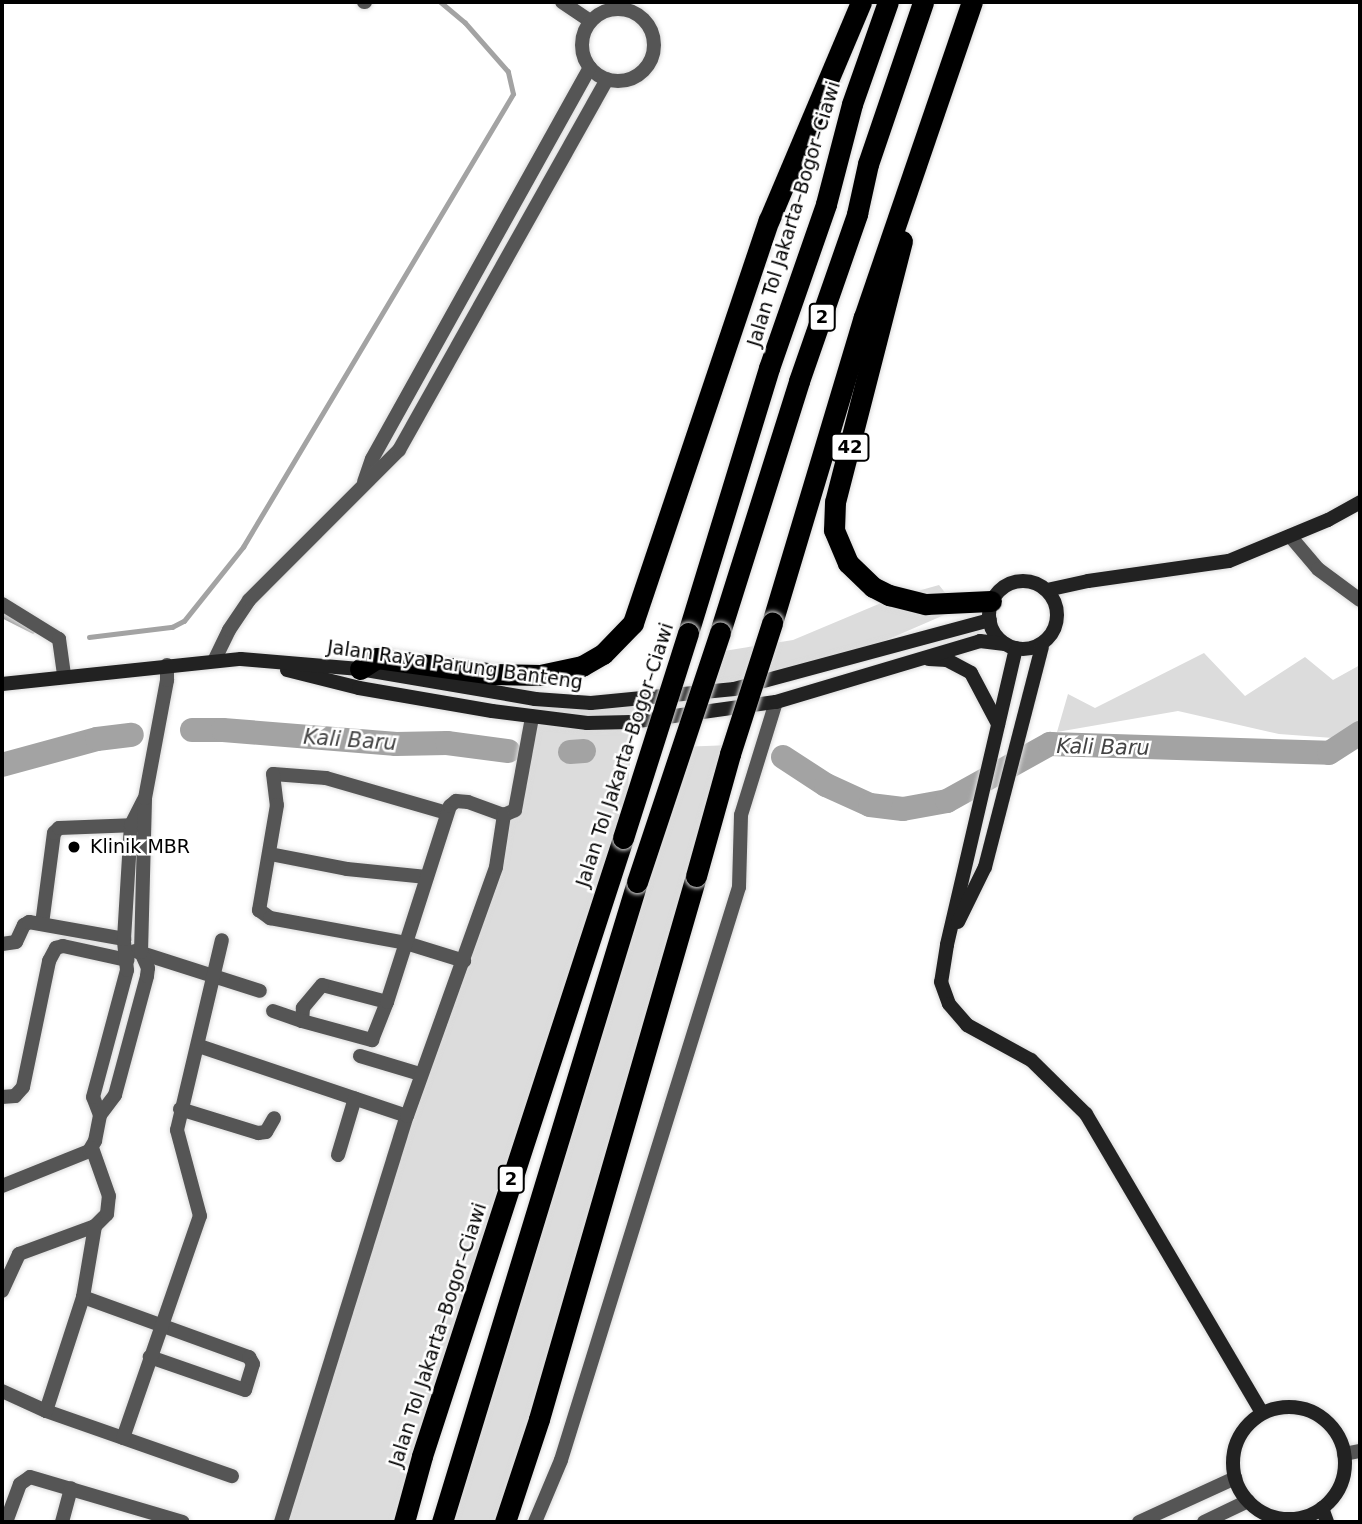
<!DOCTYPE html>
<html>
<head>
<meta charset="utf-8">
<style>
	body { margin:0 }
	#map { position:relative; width:1362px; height:1524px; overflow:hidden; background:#fff; font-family:"DejaVu Sans",sans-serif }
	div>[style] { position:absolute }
	.green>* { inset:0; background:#dcdcdc }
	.stream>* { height:4.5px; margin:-2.25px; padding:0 2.25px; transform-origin:2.25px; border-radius:2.25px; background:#a3a3a3 }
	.river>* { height:24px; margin:-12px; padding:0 12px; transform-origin:12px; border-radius:12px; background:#a3a3a3 }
	.roads { filter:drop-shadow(0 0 2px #dbdbdb) drop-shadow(0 0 2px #dbdbdb) }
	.street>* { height:14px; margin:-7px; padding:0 7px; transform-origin:7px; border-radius:7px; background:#555 }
	.street>.ring { margin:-7px; padding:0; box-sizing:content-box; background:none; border:14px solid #555; border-radius:50% }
	.secondary>* { height:14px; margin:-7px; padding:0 7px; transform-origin:7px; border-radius:7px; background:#222 }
	.secondary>.ring { margin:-7px; padding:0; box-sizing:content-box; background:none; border:14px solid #222; border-radius:50% }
	.highway>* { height:21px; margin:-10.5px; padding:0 10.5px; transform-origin:10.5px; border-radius:10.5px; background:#000 }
	.bridges { filter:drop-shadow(0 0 2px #dbdbdb) drop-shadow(0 0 2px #dbdbdb) }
	.highway-bridge>* { height:21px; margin:-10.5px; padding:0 10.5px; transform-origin:10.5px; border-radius:10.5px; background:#000 }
	.dots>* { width:19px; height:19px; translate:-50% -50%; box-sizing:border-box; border:4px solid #fff; border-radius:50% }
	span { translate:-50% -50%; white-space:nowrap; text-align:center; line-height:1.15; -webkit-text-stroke:5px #fff; paint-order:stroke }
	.shield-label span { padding:2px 5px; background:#fff; border:2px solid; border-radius:5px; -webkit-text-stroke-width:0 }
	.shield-label { font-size:18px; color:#000; font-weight:700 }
	.street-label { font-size:19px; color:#000 }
	.poi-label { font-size:19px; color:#000 }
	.left { translate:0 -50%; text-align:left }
	.water-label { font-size:21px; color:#444; font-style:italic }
	.frame { position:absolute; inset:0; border:4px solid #000; pointer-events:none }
</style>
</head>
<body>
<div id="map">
	<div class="green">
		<i style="clip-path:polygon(939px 585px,958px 609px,790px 682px,714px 689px,724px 651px,793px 640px,893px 598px)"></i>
		<i style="clip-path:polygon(1204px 653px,1245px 696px,1305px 657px,1333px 680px,1360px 665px,1360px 740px,1279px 734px,1178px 711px,1057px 732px,1068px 694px,1095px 708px)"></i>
		<i style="clip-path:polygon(535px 699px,636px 700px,623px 838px,404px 1522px,284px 1522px,420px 1074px,464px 961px,500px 831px,515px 810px)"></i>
		<i style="clip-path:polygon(732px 745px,505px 1522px,442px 1522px,679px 747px)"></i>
	</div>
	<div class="stream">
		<i style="left:2px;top:615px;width:34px;rotate:27deg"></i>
		<i style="left:89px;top:637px;width:84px;rotate:-6.9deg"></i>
		<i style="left:172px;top:627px;width:13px;rotate:-27deg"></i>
		<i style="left:184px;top:621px;width:95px;rotate:-51.4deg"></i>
		<i style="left:243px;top:547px;width:527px;rotate:-59.2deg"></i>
		<i style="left:513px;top:94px;width:23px;rotate:-103deg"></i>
		<i style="left:508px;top:72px;width:65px;rotate:-131.3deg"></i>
		<i style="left:465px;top:23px;width:33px;rotate:-140deg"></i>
		<i style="left:1359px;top:1522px;width:1px;rotate:-45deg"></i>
	</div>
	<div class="river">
		<i style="left:192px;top:730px;width:31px"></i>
		<i style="left:223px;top:730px;width:174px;rotate:4.6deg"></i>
		<i style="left:396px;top:744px;width:51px;rotate:-1.1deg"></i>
		<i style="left:447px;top:743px;width:62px;rotate:7.5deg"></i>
		<i style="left:570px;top:752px;width:14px;rotate:-4deg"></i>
		<i style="left:783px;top:757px;width:51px;rotate:33.1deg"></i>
		<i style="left:826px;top:785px;width:48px;rotate:24.4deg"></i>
		<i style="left:870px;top:805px;width:33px;rotate:7deg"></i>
		<i style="left:903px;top:809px;width:45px;rotate:-10.3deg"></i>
		<i style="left:947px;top:801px;width:118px;rotate:-29deg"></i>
		<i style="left:1050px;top:744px;width:279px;rotate:1.8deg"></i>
		<i style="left:1329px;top:753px;width:37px;rotate:-33deg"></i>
		<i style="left:2px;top:765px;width:98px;rotate:-15.3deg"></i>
		<i style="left:97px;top:739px;width:35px;rotate:-7deg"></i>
	</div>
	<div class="roads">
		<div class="street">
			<i style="left:364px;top:2px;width:1px"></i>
			<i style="left:562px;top:2px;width:34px;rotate:34deg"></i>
			<i class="ring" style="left:582px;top:9px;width:58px;height:58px"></i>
			<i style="left:364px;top:482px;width:24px;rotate:-71deg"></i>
			<i style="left:372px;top:459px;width:448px;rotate:-60.9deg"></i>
			<i style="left:1290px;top:536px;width:43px;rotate:49.7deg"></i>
			<i style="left:1318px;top:569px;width:52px;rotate:36.4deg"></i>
			<i style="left:2px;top:604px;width:67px;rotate:31.6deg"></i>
			<i style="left:59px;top:639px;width:37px;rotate:82deg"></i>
			<i style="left:214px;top:661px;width:34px;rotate:-64deg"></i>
			<i style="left:229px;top:630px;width:36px;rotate:-56deg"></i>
			<i style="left:249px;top:600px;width:212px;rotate:-45deg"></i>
			<i style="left:399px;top:450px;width:425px;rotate:-60.7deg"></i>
			<i style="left:447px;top:813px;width:126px;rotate:-163.9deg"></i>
			<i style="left:326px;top:778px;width:53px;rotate:-175.7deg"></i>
			<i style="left:273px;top:774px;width:31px;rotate:83deg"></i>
			<i style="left:277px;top:805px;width:107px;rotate:99.7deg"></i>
			<i style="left:259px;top:910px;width:14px;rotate:36deg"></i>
			<i style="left:270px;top:918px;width:138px;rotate:10.4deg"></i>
			<i style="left:406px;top:943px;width:61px;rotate:17.2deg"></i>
			<i style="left:270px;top:854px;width:78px;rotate:11deg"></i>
			<i style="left:347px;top:869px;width:80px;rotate:5.7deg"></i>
			<i style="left:42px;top:924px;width:92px;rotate:-82.5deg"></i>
			<i style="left:54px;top:833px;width:7px;rotate:-45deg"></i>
			<i style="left:59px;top:828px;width:78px;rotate:-2.2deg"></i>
			<i style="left:2px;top:944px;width:14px;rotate:-8deg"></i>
			<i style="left:16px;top:942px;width:19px;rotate:-65deg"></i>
			<i style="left:24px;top:925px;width:6px;rotate:-31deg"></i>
			<i style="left:29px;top:922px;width:97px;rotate:10.1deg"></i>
			<i style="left:135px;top:951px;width:131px;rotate:17.7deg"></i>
			<i style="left:387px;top:1002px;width:67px;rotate:-165.3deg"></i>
			<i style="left:322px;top:985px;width:30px;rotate:130deg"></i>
			<i style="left:303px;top:1008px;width:13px;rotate:94deg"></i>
			<i style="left:302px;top:1021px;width:73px;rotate:15.2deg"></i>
			<i style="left:372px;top:1040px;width:41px;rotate:-68.5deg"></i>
			<i style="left:387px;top:1002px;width:206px;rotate:-72.2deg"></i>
			<i style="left:450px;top:806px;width:8px;rotate:-40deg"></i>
			<i style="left:456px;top:801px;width:12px;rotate:5deg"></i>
			<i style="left:468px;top:802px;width:38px;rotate:20deg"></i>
			<i style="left:273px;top:1011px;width:31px;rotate:19deg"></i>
			<i style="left:199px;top:1046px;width:219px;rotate:18.6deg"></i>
			<i style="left:360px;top:1056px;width:63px;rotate:16.7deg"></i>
			<i style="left:2px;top:1097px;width:13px;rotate:-4deg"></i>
			<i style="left:15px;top:1096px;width:12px;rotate:-48deg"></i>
			<i style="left:23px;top:1087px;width:129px;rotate:-78.3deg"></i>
			<i style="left:49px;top:961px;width:15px;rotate:-62deg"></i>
			<i style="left:56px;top:948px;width:7px;rotate:-16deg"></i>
			<i style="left:63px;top:946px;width:66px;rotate:12.3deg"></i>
			<i style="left:180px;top:1109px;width:82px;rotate:17.1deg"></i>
			<i style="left:258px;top:1133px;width:8px;rotate:-7deg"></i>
			<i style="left:266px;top:1132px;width:16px;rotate:-60deg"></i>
			<i style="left:100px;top:1115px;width:19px;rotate:-111deg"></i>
			<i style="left:93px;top:1097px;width:131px;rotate:-75deg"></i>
			<i style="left:127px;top:970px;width:31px;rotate:-96deg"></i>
			<i style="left:124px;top:939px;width:114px;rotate:-86.5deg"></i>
			<i style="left:131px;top:825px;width:28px;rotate:-63deg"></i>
			<i style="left:338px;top:1155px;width:59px;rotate:-73.4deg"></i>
			<i style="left:2px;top:1186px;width:94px;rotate:-21.9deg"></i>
			<i style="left:89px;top:1151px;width:12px;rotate:-59deg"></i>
			<i style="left:95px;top:1141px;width:26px;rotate:-79deg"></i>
			<i style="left:100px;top:1115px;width:25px;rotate:-53deg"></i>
			<i style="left:115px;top:1095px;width:123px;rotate:-74.9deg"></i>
			<i style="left:147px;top:976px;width:8px;rotate:-83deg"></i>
			<i style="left:148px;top:968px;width:17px;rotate:-114deg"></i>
			<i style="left:141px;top:952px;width:154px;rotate:-88.5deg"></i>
			<i style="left:145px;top:798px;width:120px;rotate:-79.4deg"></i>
			<i style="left:167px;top:680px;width:15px;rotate:-90deg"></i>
			<i style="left:2px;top:1291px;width:41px;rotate:-65.3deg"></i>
			<i style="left:19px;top:1254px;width:81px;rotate:-20.2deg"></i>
			<i style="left:95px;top:1226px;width:17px;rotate:-45deg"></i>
			<i style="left:107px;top:1214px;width:18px;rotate:-84deg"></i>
			<i style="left:109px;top:1196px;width:51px;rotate:-109.5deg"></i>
			<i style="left:83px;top:1297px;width:177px;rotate:19.9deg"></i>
			<i style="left:249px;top:1357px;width:8px;rotate:60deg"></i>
			<i style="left:253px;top:1364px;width:27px;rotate:107deg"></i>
			<i style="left:245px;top:1390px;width:101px;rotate:-160.8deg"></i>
			<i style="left:2px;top:1391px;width:48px;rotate:24.4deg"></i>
			<i style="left:46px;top:1411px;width:197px;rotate:19.3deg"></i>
			<i style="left:46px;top:1411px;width:120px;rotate:-72deg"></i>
			<i style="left:83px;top:1297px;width:72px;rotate:-80.4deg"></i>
			<i style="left:123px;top:1438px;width:235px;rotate:-70.9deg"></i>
			<i style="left:200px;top:1216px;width:89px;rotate:-105deg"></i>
			<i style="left:177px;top:1130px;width:195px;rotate:-76.7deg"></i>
			<i style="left:1344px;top:1454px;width:16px;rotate:-11deg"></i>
			<i style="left:6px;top:1522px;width:40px;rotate:-69.8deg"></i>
			<i style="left:20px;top:1484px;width:12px;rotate:-35deg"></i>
			<i style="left:30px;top:1477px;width:159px;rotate:16.4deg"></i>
			<i style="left:62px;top:1522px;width:35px;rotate:-75deg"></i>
			<i style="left:281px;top:1522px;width:425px;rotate:-72.8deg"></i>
			<i style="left:407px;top:1116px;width:264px;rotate:-70.3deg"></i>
			<i style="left:496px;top:867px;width:53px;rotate:-81.3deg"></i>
			<i style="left:504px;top:815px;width:12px;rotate:-24deg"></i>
			<i style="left:515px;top:810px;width:95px;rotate:-79.6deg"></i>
			<i style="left:535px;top:1522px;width:67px;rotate:-67.2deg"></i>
			<i style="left:561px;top:1460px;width:600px;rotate:-72.74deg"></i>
			<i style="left:739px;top:887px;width:72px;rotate:-88.4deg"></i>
			<i style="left:741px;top:815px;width:118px;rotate:-72.8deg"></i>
			<i style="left:1139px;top:1522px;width:106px;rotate:-24.6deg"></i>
			<i style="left:1204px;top:1522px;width:49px;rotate:-25.5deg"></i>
		</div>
		<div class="secondary">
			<i class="ring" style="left:989px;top:581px;width:54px;height:54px"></i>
			<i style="left:1047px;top:590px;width:42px;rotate:-12.4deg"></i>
			<i style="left:1088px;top:581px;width:142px;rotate:-8.1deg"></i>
			<i style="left:1229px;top:561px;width:107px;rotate:-22.5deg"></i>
			<i style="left:1328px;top:520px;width:37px;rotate:-29deg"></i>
			<i style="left:1016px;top:648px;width:305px;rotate:103.1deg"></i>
			<i style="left:947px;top:945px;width:37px;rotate:99deg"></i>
			<i style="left:941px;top:982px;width:23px;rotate:70deg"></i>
			<i style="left:949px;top:1004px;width:28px;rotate:49deg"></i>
			<i style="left:967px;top:1025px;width:73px;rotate:28.7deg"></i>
			<i style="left:1031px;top:1060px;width:77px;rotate:44.5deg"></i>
			<i style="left:1086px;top:1114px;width:347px;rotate:59.5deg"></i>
			<i style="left:929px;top:659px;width:18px;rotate:3deg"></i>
			<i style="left:947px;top:660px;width:27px;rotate:28deg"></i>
			<i style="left:971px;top:673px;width:58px;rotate:62.1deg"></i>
			<i style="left:287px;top:670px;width:74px;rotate:14deg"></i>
			<i style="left:359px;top:688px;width:135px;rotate:9.8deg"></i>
			<i style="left:492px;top:711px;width:96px;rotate:7.2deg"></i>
			<i style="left:587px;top:723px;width:44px;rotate:-1.3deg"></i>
			<i style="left:631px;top:722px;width:146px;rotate:-7.9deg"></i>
			<i style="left:776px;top:702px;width:213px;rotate:-16.6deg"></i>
			<i style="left:980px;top:641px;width:25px;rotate:7deg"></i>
			<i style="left:2px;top:684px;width:240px;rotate:-6deg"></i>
			<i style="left:241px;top:659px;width:119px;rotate:4.8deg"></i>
			<i style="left:360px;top:669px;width:178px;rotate:9.7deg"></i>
			<i style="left:535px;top:699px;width:56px;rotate:4.1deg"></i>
			<i style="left:591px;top:703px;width:144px;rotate:-5.6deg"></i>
			<i style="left:734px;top:689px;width:265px;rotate:-15.1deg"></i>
			<i style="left:958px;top:922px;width:61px;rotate:-63.9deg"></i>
			<i style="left:985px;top:867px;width:227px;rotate:-75.5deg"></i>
			<i class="ring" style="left:1233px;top:1407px;width:98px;height:98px"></i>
			<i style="left:1322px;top:1508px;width:15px;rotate:70deg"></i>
		</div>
		<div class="highway">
			<i style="left:902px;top:241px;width:269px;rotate:104.4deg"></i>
			<i style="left:835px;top:502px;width:28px;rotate:92deg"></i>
			<i style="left:834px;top:530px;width:36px;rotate:67deg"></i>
			<i style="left:848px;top:563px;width:35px;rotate:44deg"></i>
			<i style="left:873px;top:587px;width:18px;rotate:27deg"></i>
			<i style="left:889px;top:595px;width:38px;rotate:14deg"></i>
			<i style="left:926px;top:604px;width:65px;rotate:-2.6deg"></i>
			<i style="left:772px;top:623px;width:320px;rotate:-73.3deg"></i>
			<i style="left:864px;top:317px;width:333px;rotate:-71.1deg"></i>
			<i style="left:720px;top:632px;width:263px;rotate:-72.5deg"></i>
			<i style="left:799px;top:381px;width:177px;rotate:-70.8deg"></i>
			<i style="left:857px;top:214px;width:51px;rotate:-77.6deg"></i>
			<i style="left:868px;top:164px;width:171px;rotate:-71.2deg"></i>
			<i style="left:688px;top:633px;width:277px;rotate:-73deg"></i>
			<i style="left:769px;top:368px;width:174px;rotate:-70.8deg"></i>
			<i style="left:826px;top:204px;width:103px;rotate:-75.4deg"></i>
			<i style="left:852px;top:104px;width:108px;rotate:-70.6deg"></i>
			<i style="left:360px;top:669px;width:20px;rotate:-33deg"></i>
			<i style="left:377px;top:658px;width:118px;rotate:7.8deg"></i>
			<i style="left:494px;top:674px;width:46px;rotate:1.2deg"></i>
			<i style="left:540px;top:675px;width:43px;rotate:-12.1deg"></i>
			<i style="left:582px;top:666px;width:24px;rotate:-30deg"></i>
			<i style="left:603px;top:654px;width:43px;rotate:-45.9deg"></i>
			<i style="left:633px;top:623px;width:425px;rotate:-71.4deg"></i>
			<i style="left:769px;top:220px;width:237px;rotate:-67.1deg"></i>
			<i style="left:404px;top:1522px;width:68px;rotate:-74.7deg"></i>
			<i style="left:422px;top:1456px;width:650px;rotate:-71.98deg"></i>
			<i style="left:442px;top:1522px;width:669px;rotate:-73.05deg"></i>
			<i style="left:505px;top:1522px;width:108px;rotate:-71.7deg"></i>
			<i style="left:539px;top:1419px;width:565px;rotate:-73.87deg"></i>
		</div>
	</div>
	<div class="bridges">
		<div class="highway-bridge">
			<i style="left:623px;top:838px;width:215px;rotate:-72.4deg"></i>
			<i style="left:696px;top:876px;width:127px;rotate:-74.4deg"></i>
			<i style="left:730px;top:754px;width:138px;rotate:-72.2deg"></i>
			<i style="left:637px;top:882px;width:263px;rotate:-71.6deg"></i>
		</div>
	</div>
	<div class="dots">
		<i style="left:74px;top:847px;background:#000"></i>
	</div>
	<div class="shield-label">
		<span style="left:822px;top:317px">2</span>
		<span style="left:850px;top:447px">42</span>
		<span style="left:511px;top:1179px">2</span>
	</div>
	<div class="street-label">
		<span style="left:794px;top:214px;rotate:-73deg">Jalan Tol Jakarta–Bogor–Ciawi</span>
		<span style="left:455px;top:665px;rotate:8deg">Jalan Raya Parung Banteng</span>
		<span style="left:625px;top:755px;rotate:-72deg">Jalan Tol Jakarta–Bogor–Ciawi</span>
		<span style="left:438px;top:1335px;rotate:-72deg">Jalan Tol Jakarta–Bogor–Ciawi</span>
	</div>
	<div class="poi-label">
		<span class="left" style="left:90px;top:847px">Klinik MBR</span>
	</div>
	<div class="water-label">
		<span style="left:350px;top:740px;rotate:4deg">Kali Baru</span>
		<span style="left:1103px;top:747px;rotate:1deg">Kali Baru</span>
	</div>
	<div class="frame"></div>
</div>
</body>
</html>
